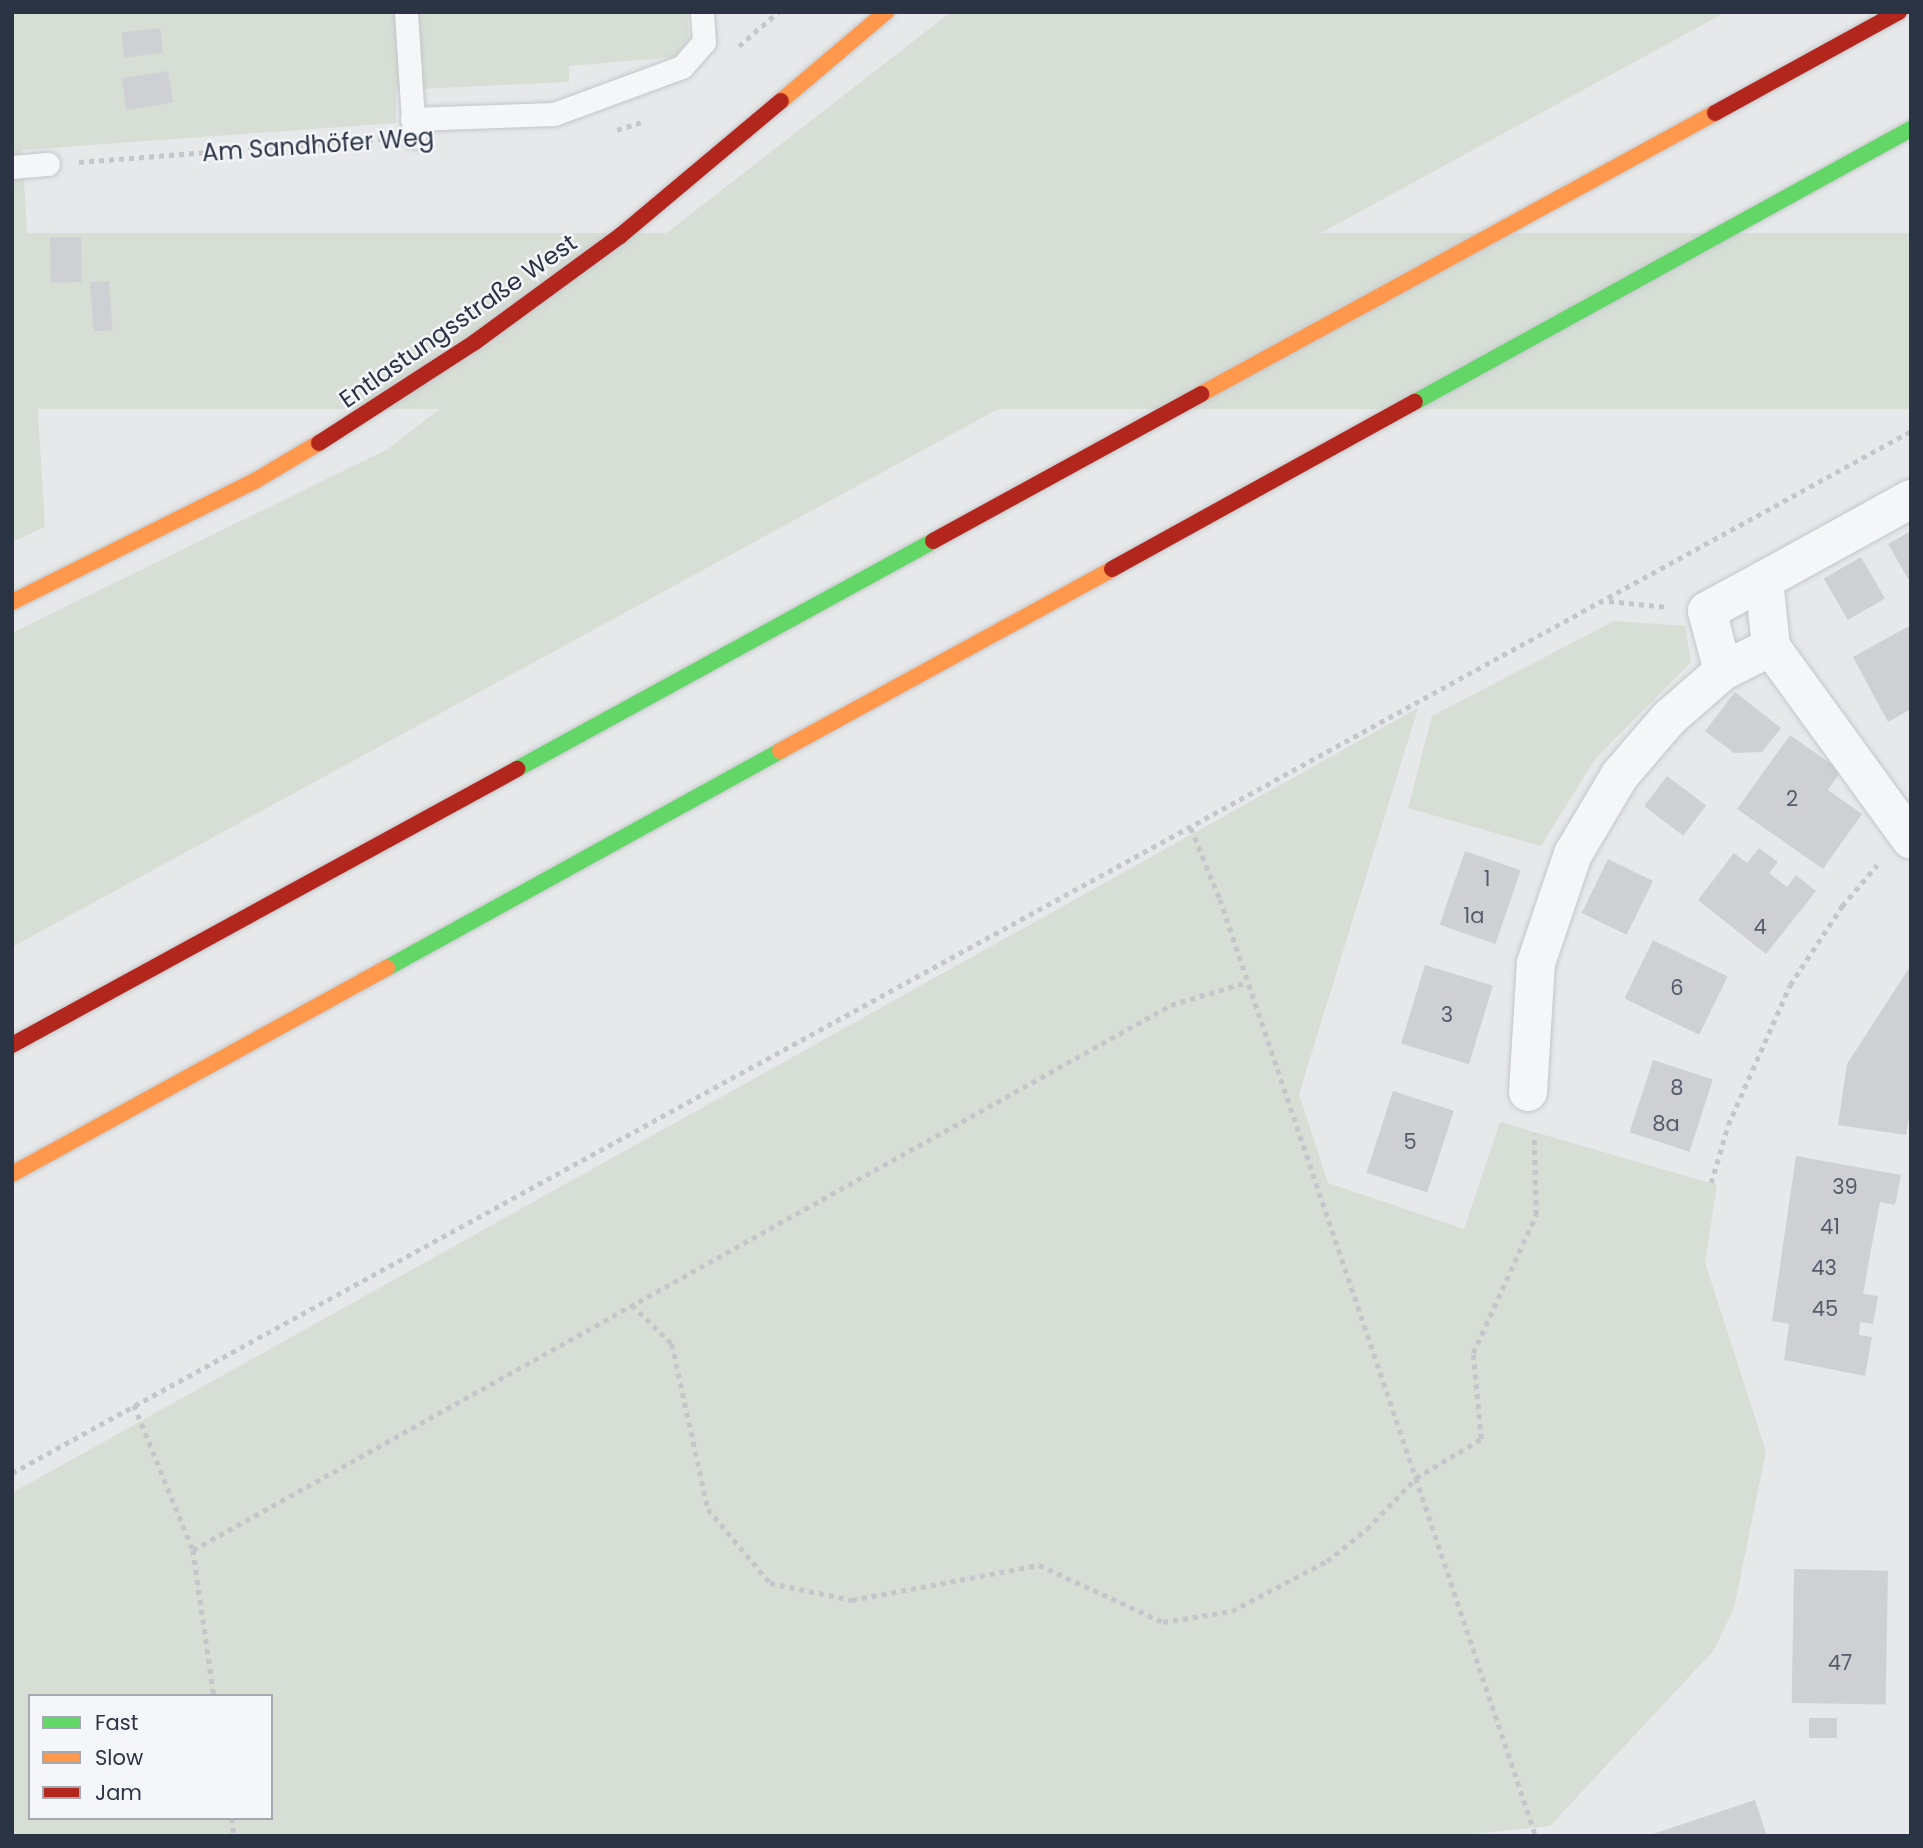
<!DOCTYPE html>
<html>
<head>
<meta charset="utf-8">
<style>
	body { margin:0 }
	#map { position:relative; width:1923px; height:1848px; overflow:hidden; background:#e6e8ea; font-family:Poppins,sans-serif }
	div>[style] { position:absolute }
	.green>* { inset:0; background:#d6ded6; transform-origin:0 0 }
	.building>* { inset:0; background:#ced0d3; transform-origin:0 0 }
	.path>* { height:4.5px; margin-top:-2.25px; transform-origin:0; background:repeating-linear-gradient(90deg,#c5c6ca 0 5px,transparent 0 10px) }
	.roads { filter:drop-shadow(0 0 2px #c4c6c8) drop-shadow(0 0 2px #c4c6c8) }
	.lane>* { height:23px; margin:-11.5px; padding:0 11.5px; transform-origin:11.5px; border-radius:11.5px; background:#f5f6f7 }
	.street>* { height:38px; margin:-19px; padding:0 19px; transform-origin:19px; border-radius:19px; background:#f5f6f7 }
	.fast>* { height:16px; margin:-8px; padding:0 8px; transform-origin:8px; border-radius:8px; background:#63d668 }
	.slow>* { height:16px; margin:-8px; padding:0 8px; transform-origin:8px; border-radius:8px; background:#ff974d }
	.jam>* { height:16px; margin:-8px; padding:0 8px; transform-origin:8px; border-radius:8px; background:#b3261e }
	span { translate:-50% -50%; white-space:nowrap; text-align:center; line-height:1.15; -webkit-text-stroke:5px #f4f6f9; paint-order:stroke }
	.number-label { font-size:21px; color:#545c69 }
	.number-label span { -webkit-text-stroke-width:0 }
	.street-label { font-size:24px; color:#2b3445 }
	.frame { position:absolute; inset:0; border:14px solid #2b3445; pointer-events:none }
	.legend { position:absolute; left:28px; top:1694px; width:245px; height:126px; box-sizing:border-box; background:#f4f6f9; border:2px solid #a4a8b1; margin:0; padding:9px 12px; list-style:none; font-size:21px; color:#2b3445 }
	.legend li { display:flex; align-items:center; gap:14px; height:35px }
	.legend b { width:35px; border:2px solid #a4a8b1 }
</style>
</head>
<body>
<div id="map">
	<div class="green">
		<i style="clip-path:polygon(12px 12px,687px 12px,689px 39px,675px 57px,569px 66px,569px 82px,396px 90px,396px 123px,22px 150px,45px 527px,12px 542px)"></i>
		<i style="clip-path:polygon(951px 12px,1726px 12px,12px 947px,12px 633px,388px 449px)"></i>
		<i style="left:1911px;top:233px;width:176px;height:2165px;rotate:90deg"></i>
		<i style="clip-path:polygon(1614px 621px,1685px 626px,1691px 662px,1595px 759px,1541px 846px,1408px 808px,1432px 716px)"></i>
		<i style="clip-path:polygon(evenodd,1418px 708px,1299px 1094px,1328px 1183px,1464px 1229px,1500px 1122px,1717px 1185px,1705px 1262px,1766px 1452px,1734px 1608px,1714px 1650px,1550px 1826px,1452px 1836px,12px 1836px,12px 1493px,1418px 708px,30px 1696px,271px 1696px,271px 1818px,30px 1818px,30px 1696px)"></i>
	</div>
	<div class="building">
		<i style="left:160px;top:28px;width:25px;height:39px;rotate:83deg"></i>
		<i style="left:168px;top:71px;width:32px;height:47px;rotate:81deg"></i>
		<i style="left:81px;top:237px;width:45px;height:31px;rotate:89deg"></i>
		<i style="left:109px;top:281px;width:49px;height:19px;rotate:86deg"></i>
		<i style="clip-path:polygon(1911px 531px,1911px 584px,1888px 544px)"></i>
		<i style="left:1861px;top:557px;width:48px;height:43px;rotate:60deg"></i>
		<i style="clip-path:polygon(1911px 625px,1911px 709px,1888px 722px,1853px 657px)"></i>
		<i style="clip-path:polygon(1735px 692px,1781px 728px,1762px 752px,1734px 753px,1705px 731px)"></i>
		<i style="clip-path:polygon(1790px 735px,1841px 771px,1828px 790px,1862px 814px,1823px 869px,1737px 809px)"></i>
		<i style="left:1667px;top:776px;width:49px;height:38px;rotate:37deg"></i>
		<i style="clip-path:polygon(1759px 848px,1778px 862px,1769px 873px,1787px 887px,1796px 875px,1816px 891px,1766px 954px,1698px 900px,1734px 853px,1747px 863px)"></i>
		<i style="left:1465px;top:851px;width:59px;height:78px;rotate:19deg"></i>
		<i style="left:1608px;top:859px;width:50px;height:60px;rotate:26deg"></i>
		<i style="left:1653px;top:940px;width:83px;height:65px;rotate:26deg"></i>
		<i style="left:1425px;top:965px;width:71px;height:82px;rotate:17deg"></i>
		<i style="clip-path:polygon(1911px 965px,1911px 1105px,1906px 1135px,1838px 1125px,1847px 1064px)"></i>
		<i style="left:1653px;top:1060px;width:63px;height:76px;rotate:18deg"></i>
		<i style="left:1393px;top:1091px;width:64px;height:86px;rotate:18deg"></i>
		<i style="clip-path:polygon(1796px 1156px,1901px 1175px,1895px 1205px,1880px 1202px,1870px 1255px,1863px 1294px,1878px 1296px,1873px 1324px,1860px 1322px,1859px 1335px,1872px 1337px,1865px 1376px,1784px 1360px,1789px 1324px,1772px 1321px)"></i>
		<i style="left:1794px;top:1569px;width:94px;height:134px;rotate:1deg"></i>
		<i style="left:1809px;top:1718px;width:28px;height:20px"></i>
		<i style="clip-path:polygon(1755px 1800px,1767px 1836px,1650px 1836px,1650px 1835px)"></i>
	</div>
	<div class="path">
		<i style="left:739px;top:46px;width:52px;rotate:-41.1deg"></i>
		<i style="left:617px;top:130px;width:29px;rotate:-18deg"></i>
		<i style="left:79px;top:162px;width:303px;rotate:-4.4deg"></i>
		<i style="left:1609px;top:601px;width:58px;rotate:5.9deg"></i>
		<i style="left:1191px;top:828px;width:77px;rotate:67.8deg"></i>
		<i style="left:1220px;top:899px;width:611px;rotate:71.3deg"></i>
		<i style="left:1416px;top:1478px;width:76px;rotate:-31deg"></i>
		<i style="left:1481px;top:1439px;width:86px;rotate:-95.3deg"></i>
		<i style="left:1473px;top:1353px;width:152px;rotate:-65.5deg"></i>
		<i style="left:1536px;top:1215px;width:81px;rotate:-91.4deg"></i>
		<i style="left:1711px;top:1183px;width:60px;rotate:-73.7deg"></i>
		<i style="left:1728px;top:1125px;width:153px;rotate:-66.1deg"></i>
		<i style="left:1790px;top:985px;width:95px;rotate:-56.6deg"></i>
		<i style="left:1842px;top:906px;width:54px;rotate:-49.5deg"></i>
		<i style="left:632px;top:1305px;width:56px;rotate:44.3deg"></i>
		<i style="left:672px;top:1344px;width:169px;rotate:77.7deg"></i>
		<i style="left:708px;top:1509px;width:97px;rotate:50deg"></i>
		<i style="left:770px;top:1583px;width:84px;rotate:11.7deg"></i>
		<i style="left:852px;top:1600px;width:190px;rotate:-10.6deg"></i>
		<i style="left:1039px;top:1565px;width:136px;rotate:24.7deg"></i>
		<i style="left:1163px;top:1622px;width:70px;rotate:-9.1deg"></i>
		<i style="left:1232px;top:1611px;width:107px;rotate:-27.8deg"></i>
		<i style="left:1327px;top:1561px;width:51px;rotate:-38.7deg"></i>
		<i style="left:1367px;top:1529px;width:71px;rotate:-46.1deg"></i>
		<i style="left:1416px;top:1478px;width:378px;rotate:71.5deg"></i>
		<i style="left:134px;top:1405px;width:157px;rotate:67.9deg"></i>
		<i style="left:193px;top:1550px;width:1120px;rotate:-29.13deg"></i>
		<i style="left:1171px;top:1005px;width:79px;rotate:-16.8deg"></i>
		<i style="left:12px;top:1473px;width:2166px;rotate:-28.75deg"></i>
		<i style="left:193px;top:1550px;width:148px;rotate:81.8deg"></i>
		<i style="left:232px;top:1818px;width:18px;rotate:84deg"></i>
	</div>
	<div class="roads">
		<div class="lane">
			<i style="left:406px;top:12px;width:125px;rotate:86.3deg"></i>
			<i style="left:412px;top:119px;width:142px;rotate:-2deg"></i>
			<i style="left:554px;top:114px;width:136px;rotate:-20.2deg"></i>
			<i style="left:682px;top:67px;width:33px;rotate:-49deg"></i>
			<i style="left:704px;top:42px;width:30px;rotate:-94deg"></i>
			<i style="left:12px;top:167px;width:36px;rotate:-5deg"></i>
		</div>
		<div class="street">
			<i style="left:1911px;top:499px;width:168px;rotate:151.1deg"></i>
			<i style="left:1764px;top:580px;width:67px;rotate:84deg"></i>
			<i style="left:1771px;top:647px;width:238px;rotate:54deg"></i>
			<i style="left:1723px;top:671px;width:62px;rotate:-104.9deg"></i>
			<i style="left:1707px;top:611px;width:65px;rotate:-28.5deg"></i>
			<i style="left:1528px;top:1092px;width:129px;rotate:-86.5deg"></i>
			<i style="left:1536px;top:963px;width:115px;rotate:-71.3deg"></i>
			<i style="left:1573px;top:854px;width:92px;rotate:-59.3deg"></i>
			<i style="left:1620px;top:775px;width:75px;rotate:-49.3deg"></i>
			<i style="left:1669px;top:718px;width:72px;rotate:-41deg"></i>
			<i style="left:1723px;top:671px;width:54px;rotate:-26.6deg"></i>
		</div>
		<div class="fast">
			<i style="left:1415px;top:402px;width:566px;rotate:-28.83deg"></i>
			<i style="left:517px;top:769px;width:474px;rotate:-28.7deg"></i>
			<i style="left:387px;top:968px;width:449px;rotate:-28.9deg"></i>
		</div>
		<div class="slow">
			<i style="left:781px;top:101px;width:138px;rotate:-40.3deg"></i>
			<i style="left:1201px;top:394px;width:586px;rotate:-28.67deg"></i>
			<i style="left:12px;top:602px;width:269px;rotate:-26.5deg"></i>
			<i style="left:253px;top:482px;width:77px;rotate:-30.6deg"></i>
			<i style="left:780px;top:751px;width:379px;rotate:-28.7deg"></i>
			<i style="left:12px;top:1174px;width:428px;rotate:-28.8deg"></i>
		</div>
		<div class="jam">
			<i style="left:1715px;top:113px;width:210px;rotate:-28.8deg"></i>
			<i style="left:319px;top:443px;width:186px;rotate:-32.9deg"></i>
			<i style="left:475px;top:342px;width:180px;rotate:-36.2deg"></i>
			<i style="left:620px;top:236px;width:210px;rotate:-40deg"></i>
			<i style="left:933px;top:541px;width:306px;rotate:-28.7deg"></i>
			<i style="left:1112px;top:569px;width:346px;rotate:-28.9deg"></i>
			<i style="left:12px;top:1045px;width:576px;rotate:-28.66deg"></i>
		</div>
	</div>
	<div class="number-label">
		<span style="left:1792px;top:799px">2</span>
		<span style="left:1487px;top:879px">1</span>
		<span style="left:1474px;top:916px">1a</span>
		<span style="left:1760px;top:927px">4</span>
		<span style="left:1677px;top:988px">6</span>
		<span style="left:1447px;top:1015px">3</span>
		<span style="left:1677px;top:1088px">8</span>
		<span style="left:1666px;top:1124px">8a</span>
		<span style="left:1410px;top:1142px">5</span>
		<span style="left:1845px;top:1187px">39</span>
		<span style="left:1830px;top:1227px">41</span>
		<span style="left:1824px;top:1268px">43</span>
		<span style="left:1825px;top:1309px">45</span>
		<span style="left:1840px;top:1663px">47</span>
	</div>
	<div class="street-label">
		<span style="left:318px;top:145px;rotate:-4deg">Am Sandhöfer Weg</span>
		<span style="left:458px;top:321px;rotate:-35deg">Entlastungsstraße West</span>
	</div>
	<div class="frame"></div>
	<ul class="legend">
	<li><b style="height:9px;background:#63d668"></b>Fast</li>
	<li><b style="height:9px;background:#ff974d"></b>Slow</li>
	<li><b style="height:9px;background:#b3261e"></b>Jam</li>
	</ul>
</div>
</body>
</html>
